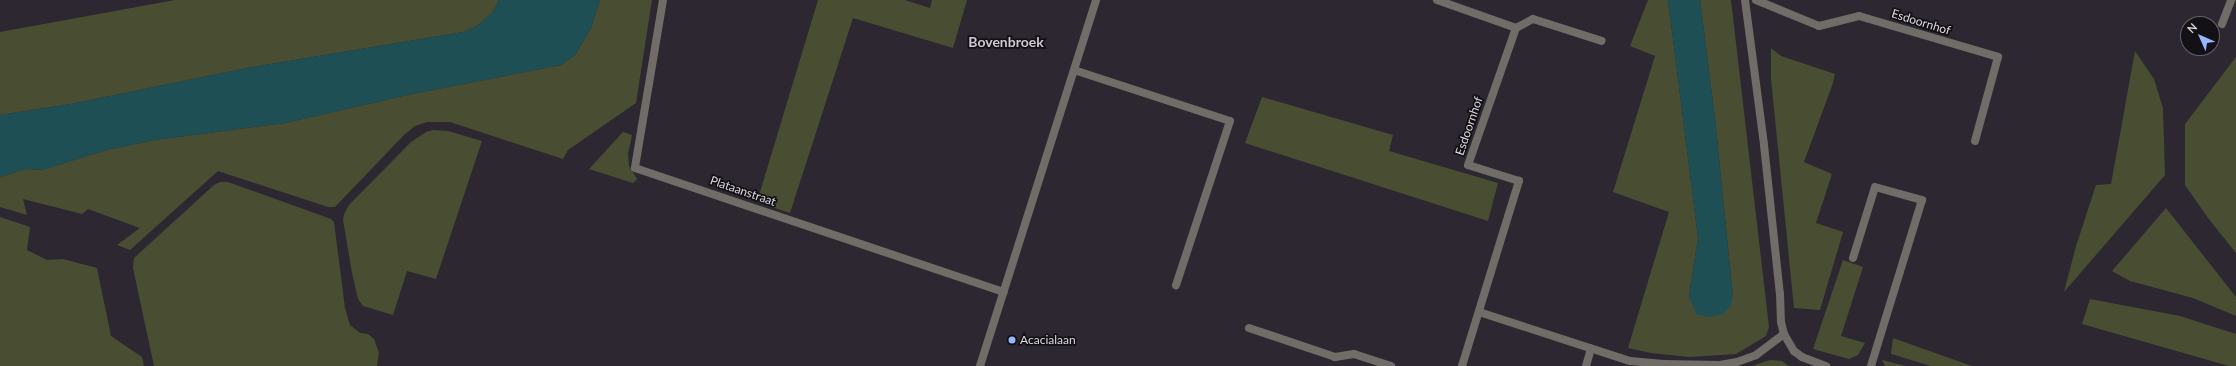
<!DOCTYPE html>
<html>
<head>
<meta charset="utf-8">
<style>
	body { margin:0 }
	#map { position:relative; width:2236px; height:366px; overflow:hidden; background:#2c2731; font-family:Lato,sans-serif }
	div>[style] { position:absolute }
	.green>* { inset:0; background:#494e33 }
	.water>* { inset:0; background:#1e4f55 }
	.minor>* { height:8px; margin:-4px; padding:0 4px; transform-origin:4px; border-radius:4px; background:#706c67 }
	.dots>* { width:11px; height:11px; translate:-50% -50%; box-sizing:border-box; border:2px solid #131115; border-radius:50% }
	span { translate:-50% -50%; white-space:nowrap; text-align:center; line-height:1.15; -webkit-text-stroke:3.5px #131115; paint-order:stroke }
	.street-label { font-size:12px; color:#dedae1 }
	.poi-label { font-size:12px; color:#dedae1 }
	.left { translate:0 -50%; text-align:left }
	.quarter-label { font-size:14px; color:#cfc8d5; font-weight:700 }
	.north { position:absolute; left:2180px; top:16px; width:40px; height:40px; box-sizing:border-box; background:#131115; border:1px solid #646167; border-radius:50%; rotate:315deg; font-size:11px; font-weight:700; line-height:16px; text-align:center; color:#dedae1 }
	.north::after { content:''; display:block; margin:auto; width:14px; height:18px; background:#94b7fd; clip-path:polygon(50% 0,100% 100%,50% 72%,0 100%) }
</style>
</head>
<body>
<div id="map">
	<div class="green">
		<i style="clip-path:polygon(175px 0,499px 0,492px 13px,477px 26px,463px 32px,247px 68px,71px 104px,0 115px,0 32px)"></i>
		<i style="clip-path:polygon(600px 0,652px 0,636px 103px,568px 150px,563px 159px,450px 122px,427px 122px,415px 126px,404px 135px,335px 207px,328px 207px,218px 171px,130px 250px,117px 245px,140px 228px,88px 209px,82px 214px,23px 199px,27px 215px,0 207px,0 177px,26px 169px,42px 170px,106px 150px,155px 140px,285px 123px,412px 94px,561px 65px,575px 55px,591px 28px)"></i>
		<i style="clip-path:polygon(818px 0,905px 0,930px 8px,932px 0,967px 0,953px 48px,853px 18px,790px 213px,757px 202px)"></i>
		<i style="clip-path:polygon(1648px 0,1668px 0,1698px 238px,1689px 296px,1733px 297px,1715px 119px,1700px 0,1731px 0,1769px 327px,1766px 336px,1736px 354px,1689px 357px,1651px 353px,1628px 348px,1669px 212px,1613px 192px,1655px 56px,1630px 46px)"></i>
		<i style="clip-path:polygon(1771px 48px,1781px 56px,1835px 74px,1833px 83px,1804px 162px,1832px 174px,1816px 223px,1843px 232px,1820px 310px,1794px 308px,1771px 79px)"></i>
		<i style="clip-path:polygon(2135px 51px,2154px 79px,2163px 108px,2165px 175px,2064px 292px,2076px 246px,2096px 185px,2111px 184px)"></i>
		<i style="clip-path:polygon(2236px 57px,2236px 253px,2208px 218px,2185px 185px,2185px 124px)"></i>
		<i style="clip-path:polygon(1262px 97px,1393px 135px,1389px 151px,1498px 183px,1488px 221px,1245px 143px)"></i>
		<i style="clip-path:polygon(433px 130px,448px 131px,482px 141px,436px 279px,407px 271px,393px 315px,363px 306px,358px 299px,352px 273px,343px 220px,344px 214px,349px 205px,411px 142px,426px 132px)"></i>
		<i style="clip-path:polygon(623px 132px,632px 135px,628px 154px,629px 166px,637px 179px,633px 183px,589px 169px)"></i>
		<i style="clip-path:polygon(220px 182px,228px 182px,331px 219px,334px 222px,345px 308px,350px 325px,360px 333px,368px 334px,374px 339px,379px 353px,377px 366px,154px 366px,133px 268px,134px 258px,214px 185px)"></i>
		<i style="clip-path:polygon(2166px 208px,2236px 297px,2236px 316px,2193px 298px,2130px 281px,2112px 271px)"></i>
		<i style="clip-path:polygon(0 217px,30px 227px,27px 250px,47px 260px,63px 259px,97px 268px,111px 336px,142px 357px,144px 366px,0 366px)"></i>
		<i style="clip-path:polygon(1843px 260px,1863px 267px,1841px 336px,1865px 343px,1858px 355px,1849px 359px,1813px 349px)"></i>
		<i style="clip-path:polygon(2090px 299px,2180px 316px,2236px 334px,2236px 366px,2229px 366px,2082px 324px)"></i>
		<i style="clip-path:polygon(1893px 338px,1952px 359px,1972px 366px,1931px 366px,1891px 354px)"></i>
		<i style="clip-path:polygon(1770px 360px,1782px 361px,1789px 366px,1752px 366px)"></i>
		<i style="clip-path:polygon(1882px 360px,1906px 366px,1885px 366px)"></i>
	</div>
	<div class="water">
		<i style="clip-path:polygon(499px 0,600px 0,591px 28px,575px 55px,561px 65px,412px 94px,285px 123px,155px 140px,106px 150px,42px 170px,26px 169px,0 177px,0 115px,71px 104px,247px 68px,463px 32px,477px 26px,492px 13px)"></i>
		<i style="clip-path:polygon(1668px 0,1700px 0,1715px 119px,1733px 297px,1730px 307px,1723px 314px,1709px 317px,1696px 314px,1689px 296px,1698px 238px)"></i>
	</div>
	<div class="minor">
		<i style="left:663px;top:0;width:170px;rotate:99.5deg"></i>
		<i style="left:635px;top:168px;width:389px;rotate:18.6deg"></i>
		<i style="left:1437px;top:0;width:84px;rotate:19.5deg"></i>
		<i style="left:1745px;top:0;width:146px;rotate:82.5deg"></i>
		<i style="left:1764px;top:145px;width:150px;rotate:83.9deg"></i>
		<i style="left:1780px;top:294px;width:28px;rotate:88deg"></i>
		<i style="left:1781px;top:322px;width:12px;rotate:76deg"></i>
		<i style="left:1784px;top:334px;width:20px;rotate:60deg"></i>
		<i style="left:1794px;top:351px;width:10px;rotate:37deg"></i>
		<i style="left:1802px;top:357px;width:26px;rotate:21deg"></i>
		<i style="left:1756px;top:0;width:68px;rotate:22.4deg"></i>
		<i style="left:1819px;top:26px;width:41px;rotate:-14deg"></i>
		<i style="left:1859px;top:16px;width:145px;rotate:16.4deg"></i>
		<i style="left:1998px;top:57px;width:87px;rotate:105.3deg"></i>
		<i style="left:2222px;top:24px;width:26px;rotate:-69deg"></i>
		<i style="left:1074px;top:70px;width:164px;rotate:18.1deg"></i>
		<i style="left:1230px;top:121px;width:173px;rotate:108.2deg"></i>
		<i style="left:1853px;top:258px;width:74px;rotate:-72.8deg"></i>
		<i style="left:1875px;top:187px;width:49px;rotate:15.5deg"></i>
		<i style="left:1922px;top:200px;width:174px;rotate:107.1deg"></i>
		<i style="left:1479px;top:312px;width:159px;rotate:18deg"></i>
		<i style="left:1630px;top:361px;width:34px;rotate:5deg"></i>
		<i style="left:1664px;top:364px;width:56px;rotate:1deg"></i>
		<i style="left:1720px;top:365px;width:17px;rotate:-10deg"></i>
		<i style="left:1737px;top:362px;width:20px;rotate:-20deg"></i>
		<i style="left:1756px;top:355px;width:35px;rotate:-37deg"></i>
		<i style="left:1249px;top:328px;width:91px;rotate:18.6deg"></i>
		<i style="left:1335px;top:357px;width:19px;rotate:-9deg"></i>
		<i style="left:1354px;top:354px;width:39px;rotate:18deg"></i>
		<i style="left:980px;top:366px;width:384px;rotate:-72.4deg"></i>
		<i style="left:1462px;top:366px;width:194px;rotate:-72.9deg"></i>
		<i style="left:1519px;top:181px;width:53px;rotate:-162.6deg"></i>
		<i style="left:1468px;top:165px;width:145px;rotate:-70.7deg"></i>
		<i style="left:1516px;top:28px;width:19px;rotate:-28deg"></i>
		<i style="left:1533px;top:19px;width:72px;rotate:17.7deg"></i>
		<i style="left:1586px;top:366px;width:18px;rotate:-74deg"></i>
	</div>
	<div class="dots">
		<i style="left:1012px;top:340px;background:#94b7fd"></i>
	</div>
	<div class="street-label">
		<span style="left:1921px;top:22px;rotate:17deg">Esdoornhof</span>
		<span style="left:1469px;top:126px;rotate:-71deg">Esdoornhof</span>
		<span style="left:743px;top:191px;rotate:19deg">Plataanstraat</span>
	</div>
	<div class="poi-label">
		<span class="left" style="left:1020px;top:340px">Acacialaan</span>
	</div>
	<div class="quarter-label">
		<span style="left:1006px;top:42px">Bovenbroek</span>
	</div>
	<div class="north">N</div>
</div>
</body>
</html>
